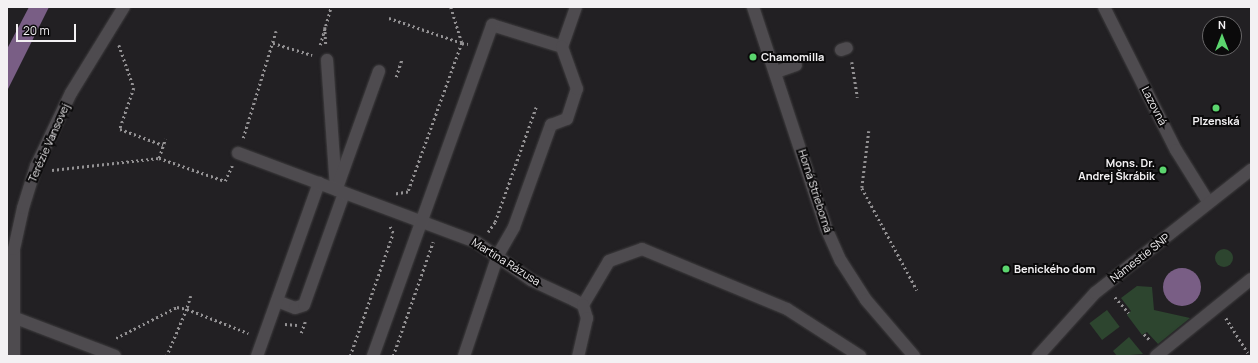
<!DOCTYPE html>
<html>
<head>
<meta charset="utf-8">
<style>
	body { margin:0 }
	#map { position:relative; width:1258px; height:363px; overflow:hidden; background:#222023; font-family:Manrope,sans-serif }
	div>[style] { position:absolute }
	.green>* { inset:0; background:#2d452f; transform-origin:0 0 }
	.round { border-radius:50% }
	.water>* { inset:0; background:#795e85 }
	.path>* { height:2.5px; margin-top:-1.25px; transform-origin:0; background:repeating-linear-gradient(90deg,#939193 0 2px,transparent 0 5px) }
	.roads { filter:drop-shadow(0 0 1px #3f3d3f) drop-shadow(0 0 1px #3f3d3f) }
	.lane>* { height:12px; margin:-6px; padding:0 6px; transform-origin:6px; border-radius:6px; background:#4e4b4f }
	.street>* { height:12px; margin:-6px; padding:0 6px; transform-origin:6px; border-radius:6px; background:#4e4b4f }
	.dots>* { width:11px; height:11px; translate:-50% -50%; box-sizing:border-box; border:2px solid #0b0a0b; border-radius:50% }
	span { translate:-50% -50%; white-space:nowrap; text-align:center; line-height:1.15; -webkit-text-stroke:4px #0b0a0b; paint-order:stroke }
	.poi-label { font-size:11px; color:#f3f1f3; font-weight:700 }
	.left { translate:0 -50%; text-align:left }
	.right { translate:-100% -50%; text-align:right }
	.street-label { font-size:11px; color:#f3f1f3 }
	.frame { position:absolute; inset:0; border:8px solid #f3f1f3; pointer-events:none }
	.north { position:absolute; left:1202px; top:16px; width:40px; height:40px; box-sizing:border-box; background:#0b0a0b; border:1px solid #686668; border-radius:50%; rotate:0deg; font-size:11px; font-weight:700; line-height:16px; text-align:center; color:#f3f1f3 }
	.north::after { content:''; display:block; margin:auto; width:14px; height:18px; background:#5bd56e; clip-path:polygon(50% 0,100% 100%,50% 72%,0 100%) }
	.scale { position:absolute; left:16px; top:24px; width:60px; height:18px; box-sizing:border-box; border:2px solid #f3f1f3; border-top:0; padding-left:5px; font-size:12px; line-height:14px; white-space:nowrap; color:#f3f1f3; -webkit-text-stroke:3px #0b0a0b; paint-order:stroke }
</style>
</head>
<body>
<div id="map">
	<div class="green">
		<i class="round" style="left:1215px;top:249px;width:18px;height:18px"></i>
		<i style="clip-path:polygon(1137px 286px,1152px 287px,1154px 310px,1190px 318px,1158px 344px,1147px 332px,1142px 335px,1127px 315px,1131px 311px,1121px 298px)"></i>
		<i style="left:1107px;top:310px;width:21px;height:22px;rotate:53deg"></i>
		<i style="clip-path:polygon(1129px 337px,1143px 354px,1117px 356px,1113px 351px)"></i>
	</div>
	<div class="water">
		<i style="clip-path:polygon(29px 7px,49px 7px,7px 91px,7px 49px)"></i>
		<i class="round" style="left:1163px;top:268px;width:38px;height:38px"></i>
	</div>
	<div class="path">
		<i style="left:451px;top:7px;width:38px;rotate:73deg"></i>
		<i style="left:462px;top:43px;width:6px;rotate:9deg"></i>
		<i style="left:389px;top:18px;width:77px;rotate:18.9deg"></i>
		<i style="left:462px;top:43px;width:158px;rotate:109.9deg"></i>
		<i style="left:408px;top:192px;width:13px;rotate:171deg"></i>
		<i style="left:325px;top:27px;width:17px;rotate:87deg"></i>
		<i style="left:273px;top:43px;width:41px;rotate:17.1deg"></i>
		<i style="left:119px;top:45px;width:46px;rotate:70.8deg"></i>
		<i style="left:134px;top:88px;width:43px;rotate:108.9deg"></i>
		<i style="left:120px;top:129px;width:46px;rotate:20.4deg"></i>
		<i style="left:320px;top:45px;width:40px;rotate:-74deg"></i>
		<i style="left:852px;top:62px;width:36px;rotate:81deg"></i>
		<i style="left:396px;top:77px;width:19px;rotate:-72deg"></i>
		<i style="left:869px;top:131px;width:57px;rotate:97deg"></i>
		<i style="left:862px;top:188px;width:116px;rotate:61.7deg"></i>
		<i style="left:243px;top:138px;width:112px;rotate:-72.9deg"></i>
		<i style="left:159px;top:158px;width:20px;rotate:-72deg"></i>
		<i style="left:52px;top:170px;width:108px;rotate:-6.4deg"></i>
		<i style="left:159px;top:158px;width:70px;rotate:19.2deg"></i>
		<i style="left:225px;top:181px;width:17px;rotate:-65deg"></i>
		<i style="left:488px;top:232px;width:12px;rotate:-55deg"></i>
		<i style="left:495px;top:222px;width:122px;rotate:-70.4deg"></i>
		<i style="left:191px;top:296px;width:14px;rotate:107deg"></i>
		<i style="left:187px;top:309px;width:66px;rotate:21.5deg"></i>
		<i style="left:1115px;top:297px;width:21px;rotate:49deg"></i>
		<i style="left:1226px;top:318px;width:41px;rotate:57.8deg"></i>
		<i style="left:285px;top:324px;width:12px;rotate:5deg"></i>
		<i style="left:301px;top:333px;width:12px;rotate:-70deg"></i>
		<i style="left:1144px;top:334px;width:8px;rotate:45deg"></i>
		<i style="left:116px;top:338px;width:68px;rotate:-26.9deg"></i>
		<i style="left:177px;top:307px;width:10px;rotate:11deg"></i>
		<i style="left:187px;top:309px;width:51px;rotate:113.1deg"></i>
		<i style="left:350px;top:356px;width:130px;rotate:-70.7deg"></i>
		<i style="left:393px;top:233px;width:7px;rotate:-117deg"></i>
		<i style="left:393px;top:356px;width:121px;rotate:-70.7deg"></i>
	</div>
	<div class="roads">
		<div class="lane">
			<i style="left:492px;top:25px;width:73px;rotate:17.4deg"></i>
			<i style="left:562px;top:47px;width:42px;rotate:-70.7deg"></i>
			<i style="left:841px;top:50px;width:6px;rotate:-18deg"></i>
			<i style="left:327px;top:60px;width:130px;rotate:86deg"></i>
			<i style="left:776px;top:72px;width:21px;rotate:-19deg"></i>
			<i style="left:338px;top:185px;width:121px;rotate:-70.2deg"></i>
			<i style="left:277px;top:301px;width:19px;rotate:21deg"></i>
			<i style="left:295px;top:308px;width:9px;rotate:-18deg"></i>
			<i style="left:304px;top:305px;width:119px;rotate:-70.3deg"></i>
			<i style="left:583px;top:305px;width:51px;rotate:-59.4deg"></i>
			<i style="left:609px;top:261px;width:35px;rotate:-20deg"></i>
			<i style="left:642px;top:249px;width:157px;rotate:22.5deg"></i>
			<i style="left:787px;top:309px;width:87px;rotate:32.8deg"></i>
			<i style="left:257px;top:356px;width:184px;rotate:-70.3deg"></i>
			<i style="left:464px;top:356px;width:107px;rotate:-71.4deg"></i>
			<i style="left:498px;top:255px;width:32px;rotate:-60deg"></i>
			<i style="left:514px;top:227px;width:109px;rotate:-70.1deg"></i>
			<i style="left:551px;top:125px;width:17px;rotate:-21deg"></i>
			<i style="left:567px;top:119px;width:32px;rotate:-72deg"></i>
			<i style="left:577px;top:89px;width:45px;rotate:-109.7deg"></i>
		</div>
		<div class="street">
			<i style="left:753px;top:7px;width:233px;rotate:71.7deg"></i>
			<i style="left:826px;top:228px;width:36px;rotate:66deg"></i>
			<i style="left:841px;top:261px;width:46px;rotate:57.3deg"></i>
			<i style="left:866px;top:300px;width:74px;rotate:49.4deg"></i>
			<i style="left:1104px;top:7px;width:160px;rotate:63.3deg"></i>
			<i style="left:1176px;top:150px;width:62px;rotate:58.1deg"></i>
			<i style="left:238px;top:153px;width:254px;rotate:20.5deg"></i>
			<i style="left:476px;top:242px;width:67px;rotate:34.6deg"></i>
			<i style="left:531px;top:280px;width:47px;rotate:24.9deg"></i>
			<i style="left:574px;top:300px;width:10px;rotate:29deg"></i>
			<i style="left:583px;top:305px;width:14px;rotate:73deg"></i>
			<i style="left:587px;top:318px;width:39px;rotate:103deg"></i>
			<i style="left:13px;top:317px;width:109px;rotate:20.9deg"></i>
			<i style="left:14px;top:356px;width:107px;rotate:-90deg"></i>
			<i style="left:14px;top:249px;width:42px;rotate:-77.6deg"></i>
			<i style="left:23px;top:208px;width:44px;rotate:-72.8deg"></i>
			<i style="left:36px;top:166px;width:81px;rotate:-64.4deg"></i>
			<i style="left:71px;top:93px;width:101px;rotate:-58.4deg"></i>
			<i style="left:373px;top:356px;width:352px;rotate:-70.2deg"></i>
			<i style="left:1038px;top:356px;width:85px;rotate:-47.9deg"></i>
			<i style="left:1095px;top:293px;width:199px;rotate:-38.3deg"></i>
			<i style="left:1156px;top:356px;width:122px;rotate:-39deg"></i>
		</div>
	</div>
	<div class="dots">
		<i style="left:753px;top:57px;background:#5bd56e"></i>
		<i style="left:1216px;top:108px;background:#5bd56e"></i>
		<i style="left:1163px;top:170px;background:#5bd56e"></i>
		<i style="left:1006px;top:269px;background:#5bd56e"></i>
	</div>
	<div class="poi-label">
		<span class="left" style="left:761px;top:57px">Chamomilla</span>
		<span style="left:1216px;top:121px">Plzenská</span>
		<span class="right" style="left:1155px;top:170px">Mons. Dr.<br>Andrej Škrábik</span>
		<span class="left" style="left:1014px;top:269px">Benického dom</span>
	</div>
	<div class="street-label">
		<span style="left:1154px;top:106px;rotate:63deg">Lazovná</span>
		<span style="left:49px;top:143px;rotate:-66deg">Terézie Vansovej</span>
		<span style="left:815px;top:191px;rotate:72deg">Horná Strieborná</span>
		<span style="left:1140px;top:258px;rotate:-38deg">Námestie SNP</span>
		<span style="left:506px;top:262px;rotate:32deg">Martina Rázusa</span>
	</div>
	<div class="frame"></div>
	<div class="north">N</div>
	<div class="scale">20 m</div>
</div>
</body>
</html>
